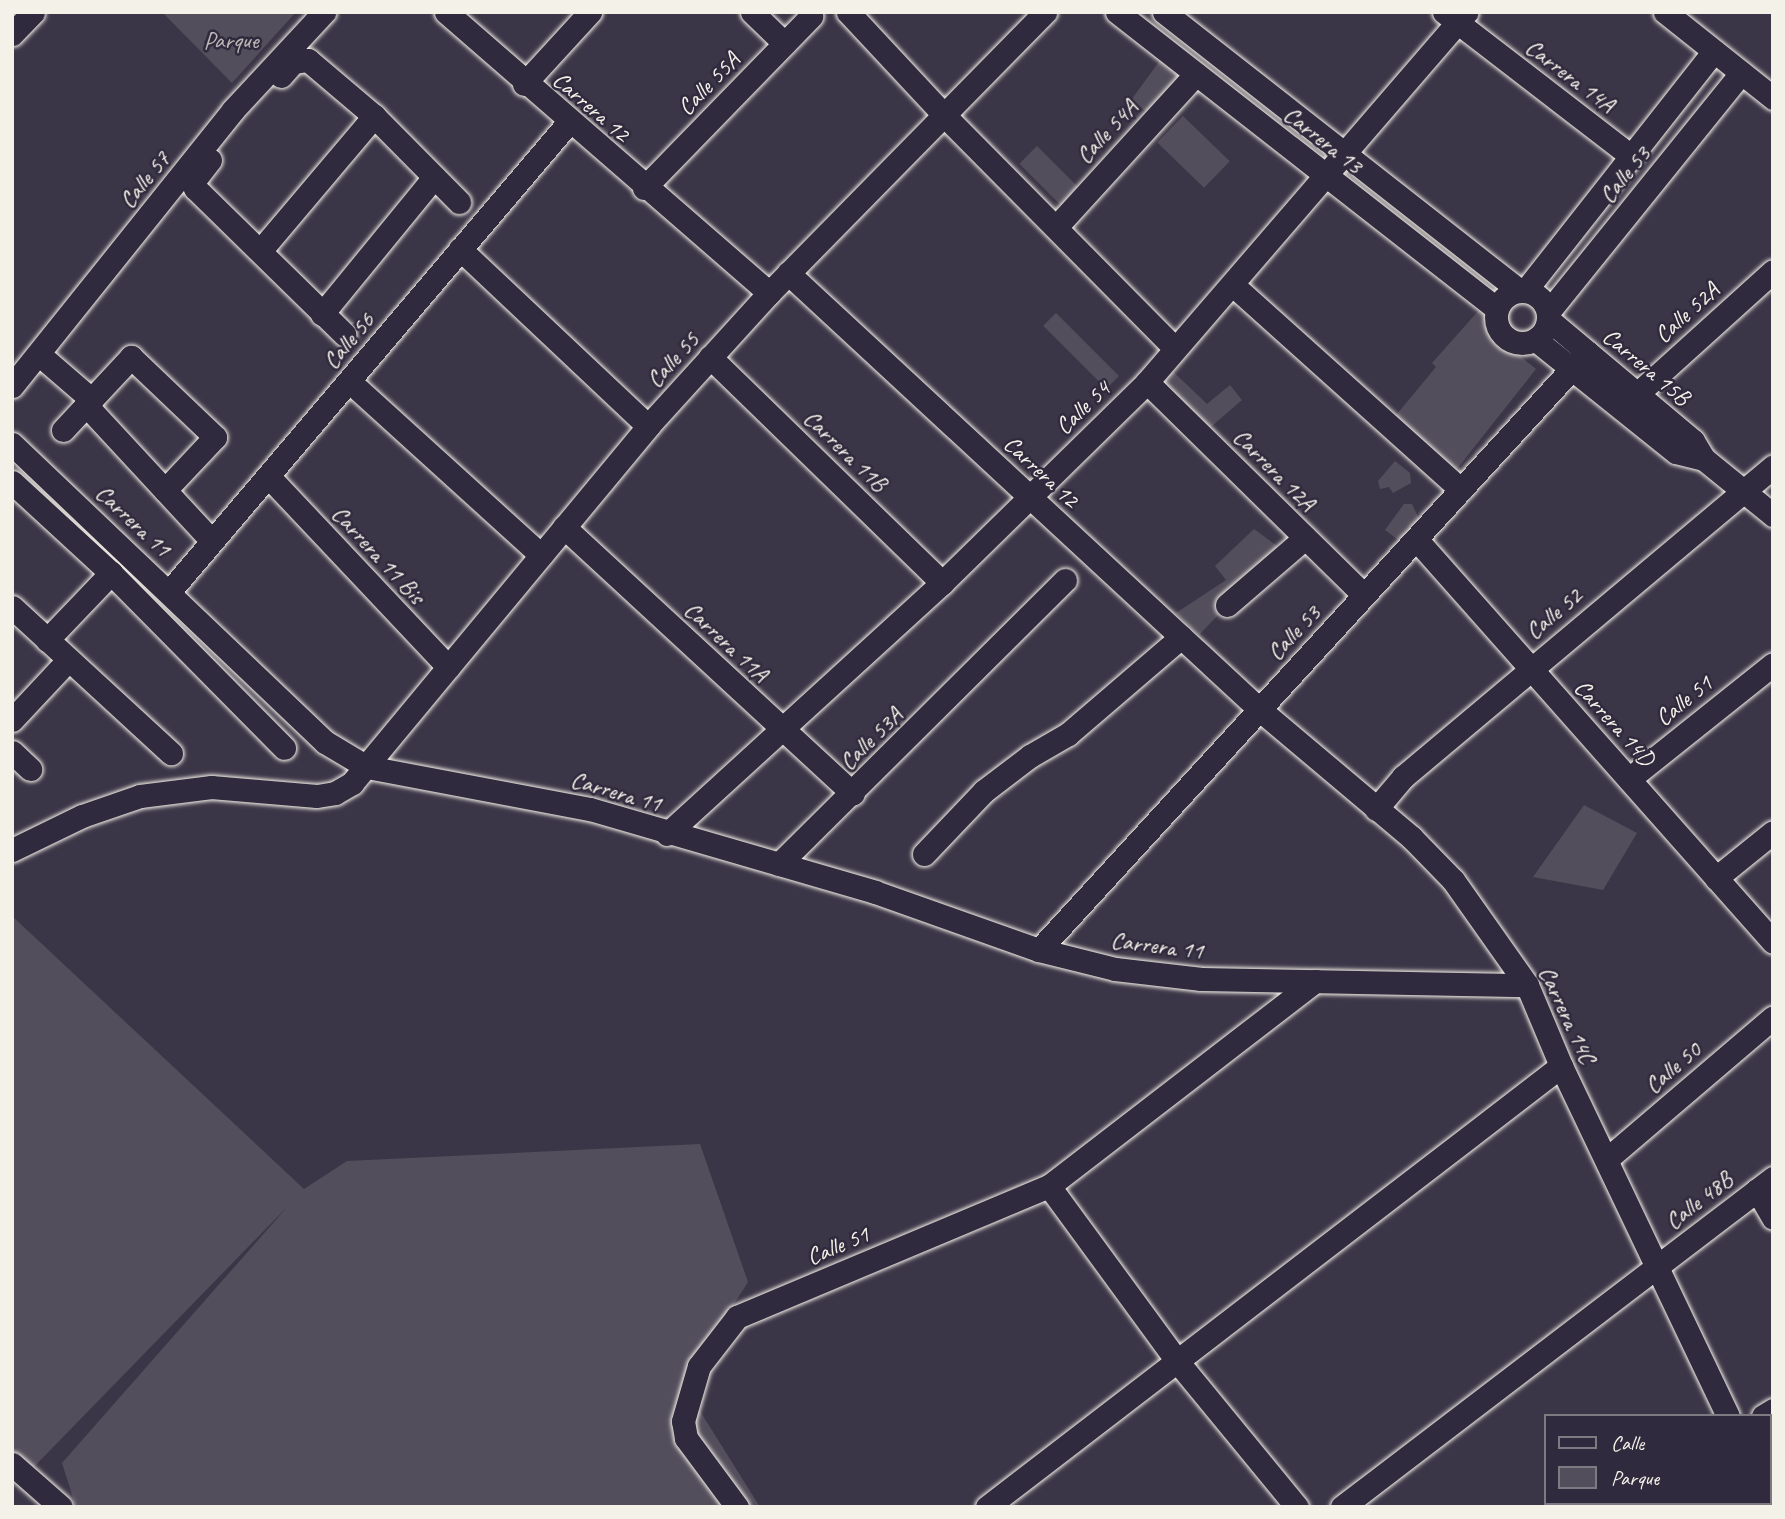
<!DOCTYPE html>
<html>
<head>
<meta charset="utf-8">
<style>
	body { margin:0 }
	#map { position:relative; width:1785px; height:1519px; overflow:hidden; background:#3b3647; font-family:Caveat,sans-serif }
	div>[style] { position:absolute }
	.green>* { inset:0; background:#534e5c; transform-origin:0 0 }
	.roads { filter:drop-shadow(0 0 2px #f4f1e8) drop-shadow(0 0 2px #f4f1e8) }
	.minor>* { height:23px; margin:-11.5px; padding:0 11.5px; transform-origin:11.5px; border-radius:11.5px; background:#2f2a3d }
	.minor>.ring { margin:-11.5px; padding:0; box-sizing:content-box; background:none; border:23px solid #2f2a3d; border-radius:50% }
	span { translate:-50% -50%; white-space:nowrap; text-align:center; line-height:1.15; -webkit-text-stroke:5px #2f2a3d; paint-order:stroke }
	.park-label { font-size:24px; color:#bcb8b7 }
	.street-label { font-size:24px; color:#f4f1e8 }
	.frame { position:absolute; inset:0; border:14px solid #f4f1e8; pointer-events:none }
	.legend { position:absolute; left:1544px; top:1414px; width:228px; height:91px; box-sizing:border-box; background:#2f2a3d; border:2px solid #7e7a81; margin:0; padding:9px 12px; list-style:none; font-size:21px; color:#f4f1e8 }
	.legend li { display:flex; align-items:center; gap:14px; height:35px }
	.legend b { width:35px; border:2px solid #7e7a81 }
</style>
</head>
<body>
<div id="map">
	<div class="green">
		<i style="clip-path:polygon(162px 12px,296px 12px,232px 83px)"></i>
		<i style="left:1161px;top:59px;width:32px;height:51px;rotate:36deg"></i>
		<i style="left:1183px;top:116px;width:65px;height:37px;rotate:44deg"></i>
		<i style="left:1037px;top:146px;width:64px;height:25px;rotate:45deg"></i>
		<i style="clip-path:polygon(1480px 309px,1498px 338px,1536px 369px,1449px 479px,1387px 426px,1436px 367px,1432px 363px)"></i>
		<i style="left:1056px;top:313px;width:89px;height:18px;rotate:45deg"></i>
		<i style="clip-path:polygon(1164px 363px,1207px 404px,1230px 385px,1242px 400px,1198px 438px,1140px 383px)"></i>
		<i style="clip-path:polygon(1395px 461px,1410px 473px,1411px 483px,1393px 493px,1389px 487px,1380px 489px,1378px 481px)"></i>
		<i style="clip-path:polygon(1404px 504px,1412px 504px,1419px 519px,1401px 542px,1385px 530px)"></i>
		<i style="clip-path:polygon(1254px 529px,1281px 549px,1199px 635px,1176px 613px,1226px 580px,1215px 566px)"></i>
		<i style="clip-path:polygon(1584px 805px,1637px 833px,1603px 890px,1533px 877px)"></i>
		<i style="clip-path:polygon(12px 916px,304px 1189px,347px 1161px,700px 1144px,748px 1282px,683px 1384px,760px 1507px,76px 1507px,62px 1463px,288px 1206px,27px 1474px,12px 1461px)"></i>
	</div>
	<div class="roads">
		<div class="minor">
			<i style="left:446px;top:12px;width:428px;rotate:41deg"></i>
			<i style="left:752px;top:12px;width:45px;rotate:44.1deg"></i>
			<i style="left:848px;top:12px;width:144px;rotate:47deg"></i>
			<i style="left:946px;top:117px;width:324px;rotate:45.3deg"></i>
			<i style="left:1117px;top:12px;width:482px;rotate:38deg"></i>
			<i style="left:1164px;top:12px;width:450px;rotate:38.1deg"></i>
			<i style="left:1444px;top:12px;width:236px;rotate:37.6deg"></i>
			<i style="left:1665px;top:12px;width:138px;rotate:38.5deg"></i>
			<i style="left:12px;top:34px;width:30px;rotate:-46deg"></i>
			<i style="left:281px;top:76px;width:18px;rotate:-49deg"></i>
			<i style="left:293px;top:62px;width:15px;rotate:-8deg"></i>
			<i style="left:308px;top:60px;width:87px;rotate:40.3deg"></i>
			<i style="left:374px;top:116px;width:121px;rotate:45.3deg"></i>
			<i style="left:524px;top:84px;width:98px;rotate:-47.5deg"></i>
			<i style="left:210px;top:160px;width:24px;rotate:128deg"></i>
			<i style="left:195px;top:179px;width:9px;rotate:90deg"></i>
			<i style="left:195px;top:188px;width:209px;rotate:44.4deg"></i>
			<i style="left:644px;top:188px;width:240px;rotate:-45.8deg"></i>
			<i style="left:1057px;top:226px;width:206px;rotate:-47.6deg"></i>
			<i style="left:460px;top:249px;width:258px;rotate:43.3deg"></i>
			<i style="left:260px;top:251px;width:177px;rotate:-49.8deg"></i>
			<i style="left:788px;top:273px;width:642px;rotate:42.79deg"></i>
			<i style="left:1259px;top:709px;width:199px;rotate:40.1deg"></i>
			<i style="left:1411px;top:837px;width:60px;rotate:45.7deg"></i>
			<i style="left:1453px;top:880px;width:128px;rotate:54.8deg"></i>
			<i style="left:1527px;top:985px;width:88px;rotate:67.2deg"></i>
			<i style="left:1561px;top:1066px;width:388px;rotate:64.5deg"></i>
			<i style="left:1234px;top:286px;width:305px;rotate:41.9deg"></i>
			<i class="ring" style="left:1496px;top:291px;width:29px;height:29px"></i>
			<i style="left:1525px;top:291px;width:305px;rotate:-51.8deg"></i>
			<i style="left:1549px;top:311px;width:306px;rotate:-51.1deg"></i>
			<i style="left:322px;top:314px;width:177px;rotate:-50.7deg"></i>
			<i style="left:1549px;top:320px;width:188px;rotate:40deg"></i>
			<i style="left:1693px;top:441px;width:21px;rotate:59deg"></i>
			<i style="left:1536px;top:340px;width:179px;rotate:38.7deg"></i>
			<i style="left:1676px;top:452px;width:29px;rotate:14deg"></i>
			<i style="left:1704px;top:459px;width:89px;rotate:39.1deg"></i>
			<i style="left:41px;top:356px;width:67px;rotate:40.8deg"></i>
			<i style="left:710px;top:357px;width:324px;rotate:44.2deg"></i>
			<i style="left:349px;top:381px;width:259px;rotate:42.2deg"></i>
			<i style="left:1147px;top:382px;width:304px;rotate:44.5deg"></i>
			<i style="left:12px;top:386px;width:354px;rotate:-51.3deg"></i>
			<i style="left:233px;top:110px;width:134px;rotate:-47.1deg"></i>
			<i style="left:1637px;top:394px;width:183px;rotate:-42.1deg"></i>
			<i style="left:86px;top:405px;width:185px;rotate:47.2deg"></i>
			<i style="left:63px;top:430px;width:100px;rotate:-47deg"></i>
			<i style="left:131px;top:357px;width:116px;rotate:43.6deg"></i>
			<i style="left:215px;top:437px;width:73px;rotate:133.3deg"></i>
			<i style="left:12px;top:444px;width:432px;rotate:43.6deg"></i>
			<i style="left:325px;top:742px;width:49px;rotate:30.8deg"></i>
			<i style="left:367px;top:767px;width:227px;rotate:10.7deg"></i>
			<i style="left:590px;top:809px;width:297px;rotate:16.2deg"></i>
			<i style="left:875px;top:892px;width:174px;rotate:19.5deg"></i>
			<i style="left:1039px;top:950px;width:78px;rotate:14deg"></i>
			<i style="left:1115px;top:969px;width:87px;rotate:6.6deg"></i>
			<i style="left:1201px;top:979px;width:326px;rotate:1.1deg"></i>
			<i style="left:270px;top:478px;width:260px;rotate:46.7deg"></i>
			<i style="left:12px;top:482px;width:134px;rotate:42.6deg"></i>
			<i style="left:111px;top:573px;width:246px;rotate:45.3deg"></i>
			<i style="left:564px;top:527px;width:393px;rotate:42.7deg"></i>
			<i style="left:1416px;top:539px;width:538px;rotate:48.46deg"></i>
			<i style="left:169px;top:592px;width:616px;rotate:-49.61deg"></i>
			<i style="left:1227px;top:605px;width:103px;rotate:-40.7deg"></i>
			<i style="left:12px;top:607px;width:216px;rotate:42.6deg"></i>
			<i style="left:47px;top:640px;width:93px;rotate:-46.3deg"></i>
			<i style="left:12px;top:720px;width:83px;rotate:-46.9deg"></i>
			<i style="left:12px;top:752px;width:25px;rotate:43deg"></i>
			<i style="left:1629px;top:779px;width:184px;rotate:-38.6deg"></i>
			<i style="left:1376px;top:809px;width:42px;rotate:-49.8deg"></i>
			<i style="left:1403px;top:777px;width:483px;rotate:-40deg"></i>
			<i style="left:667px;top:834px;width:372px;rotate:-42.4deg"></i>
			<i style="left:942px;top:583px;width:287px;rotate:-44.4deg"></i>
			<i style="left:1147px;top:382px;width:489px;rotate:-49.2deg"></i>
			<i style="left:12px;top:850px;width:78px;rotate:-25.9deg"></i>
			<i style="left:82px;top:816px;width:61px;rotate:-19deg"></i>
			<i style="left:140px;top:796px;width:72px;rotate:-7.2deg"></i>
			<i style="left:211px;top:787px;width:106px;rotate:4.9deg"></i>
			<i style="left:317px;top:796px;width:18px;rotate:-9deg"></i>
			<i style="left:335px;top:793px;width:20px;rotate:-30deg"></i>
			<i style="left:352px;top:783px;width:464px;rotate:-50.3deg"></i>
			<i style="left:648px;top:426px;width:180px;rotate:-47.7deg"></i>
			<i style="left:769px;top:293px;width:394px;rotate:-45.5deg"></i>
			<i style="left:924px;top:854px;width:87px;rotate:-46.4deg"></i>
			<i style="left:984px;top:791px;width:58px;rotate:-37.3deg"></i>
			<i style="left:1030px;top:756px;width:44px;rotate:-30.1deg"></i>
			<i style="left:1068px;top:734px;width:149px;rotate:-40.6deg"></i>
			<i style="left:779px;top:864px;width:403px;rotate:-44.8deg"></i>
			<i style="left:1716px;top:878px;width:73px;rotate:-38.9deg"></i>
			<i style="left:1039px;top:950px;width:811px;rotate:-47.5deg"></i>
			<i style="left:1607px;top:1159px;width:218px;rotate:-40.5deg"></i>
			<i style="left:1049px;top:1186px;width:217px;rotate:53.8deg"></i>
			<i style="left:1177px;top:1361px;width:189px;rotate:50.6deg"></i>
			<i style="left:1757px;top:1190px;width:32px;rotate:60deg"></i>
			<i style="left:1763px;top:1416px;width:12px;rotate:-31deg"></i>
			<i style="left:12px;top:1464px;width:65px;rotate:41.3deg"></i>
			<i style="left:1663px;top:1503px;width:5px;rotate:53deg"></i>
			<i style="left:1769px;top:1503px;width:4px;rotate:63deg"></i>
			<i style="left:737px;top:1507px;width:86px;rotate:-126.5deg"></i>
			<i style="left:686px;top:1438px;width:17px;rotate:-100deg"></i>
			<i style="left:683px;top:1421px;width:57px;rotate:-73.8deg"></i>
			<i style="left:699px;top:1366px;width:62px;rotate:-52.2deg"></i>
			<i style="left:737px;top:1317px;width:338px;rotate:-22.8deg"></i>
			<i style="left:1049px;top:1186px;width:336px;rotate:-37.6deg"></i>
			<i style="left:987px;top:1507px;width:724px;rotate:-37.53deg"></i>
			<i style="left:1342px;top:1507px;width:542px;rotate:-37.36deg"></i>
			<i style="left:1579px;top:1507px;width:7px;rotate:-34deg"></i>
			<i style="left:1618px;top:1507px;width:8px;rotate:-30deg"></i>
		</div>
	</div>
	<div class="park-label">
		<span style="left:231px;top:41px">Parque</span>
	</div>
	<div class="street-label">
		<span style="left:1570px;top:76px;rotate:37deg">Carrera 14A</span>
		<span style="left:709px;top:84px;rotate:-46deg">Calle 55A</span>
		<span style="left:591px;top:107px;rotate:41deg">Carrera 12</span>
		<span style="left:1107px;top:132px;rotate:-47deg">Calle 54A</span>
		<span style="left:1323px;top:140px;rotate:38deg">Carrera 13</span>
		<span style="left:1625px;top:175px;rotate:-51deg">Calle 53</span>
		<span style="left:145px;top:180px;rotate:-51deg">Calle 57</span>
		<span style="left:1687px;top:313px;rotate:-42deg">Calle 52A</span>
		<span style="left:349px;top:341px;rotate:-50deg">Calle 56</span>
		<span style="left:673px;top:360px;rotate:-48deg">Calle 55</span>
		<span style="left:1646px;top:367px;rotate:40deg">Carrera 15B</span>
		<span style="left:1083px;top:408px;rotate:-44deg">Calle 54</span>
		<span style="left:845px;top:451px;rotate:44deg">Carrera 11B</span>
		<span style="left:1274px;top:470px;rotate:45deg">Carrera 12A</span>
		<span style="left:1041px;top:472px;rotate:43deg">Carrera 12</span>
		<span style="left:133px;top:521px;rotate:43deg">Carrera 11</span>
		<span style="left:378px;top:555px;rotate:47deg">Carrera 11 Bis</span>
		<span style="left:1554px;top:614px;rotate:-40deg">Calle 52</span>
		<span style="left:1294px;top:633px;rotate:-47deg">Calle 53</span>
		<span style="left:726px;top:642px;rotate:43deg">Carrera 11A</span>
		<span style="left:1684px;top:701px;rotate:-39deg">Calle 51</span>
		<span style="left:1614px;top:723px;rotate:48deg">Carrera 14D</span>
		<span style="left:871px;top:739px;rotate:-45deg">Calle 53A</span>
		<span style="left:616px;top:792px;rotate:16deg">Carrera 11</span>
		<span style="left:1157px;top:946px;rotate:7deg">Carrera 11</span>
		<span style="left:1567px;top:1015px;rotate:65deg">Carrera 14C</span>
		<span style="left:1673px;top:1068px;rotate:-41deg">Calle 50</span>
		<span style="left:1699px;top:1201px;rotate:-38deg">Calle 48B</span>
		<span style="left:838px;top:1246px;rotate:-23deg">Calle 51</span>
	</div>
	<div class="frame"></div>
	<ul class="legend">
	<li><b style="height:9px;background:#2f2a3d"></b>Calle</li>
	<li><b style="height:19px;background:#534e5c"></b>Parque</li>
	</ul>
</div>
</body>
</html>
